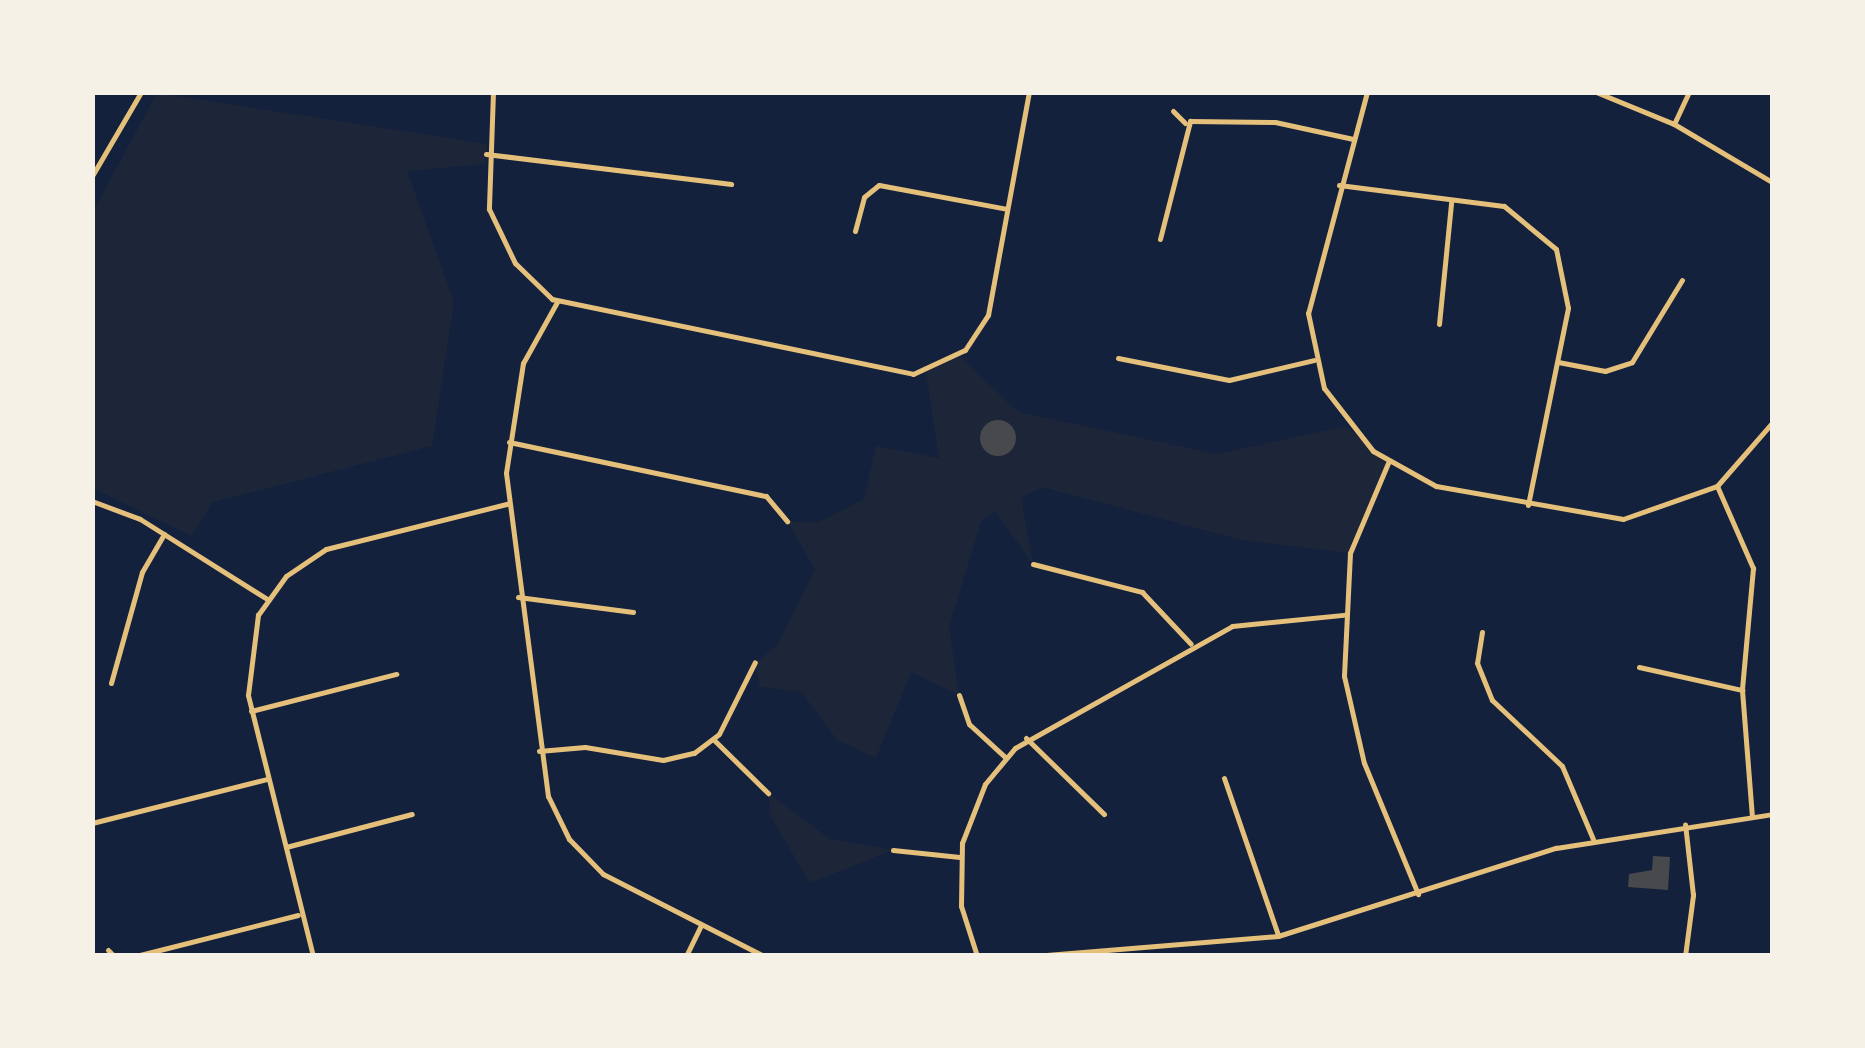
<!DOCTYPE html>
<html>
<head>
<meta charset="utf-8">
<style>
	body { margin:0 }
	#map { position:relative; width:1865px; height:1048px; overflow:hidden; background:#14213d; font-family:Quicksand,sans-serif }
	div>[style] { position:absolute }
	.green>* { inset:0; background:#1d2539 }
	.building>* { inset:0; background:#48494c }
	.round { border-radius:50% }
	.minor>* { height:5px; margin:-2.5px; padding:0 2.5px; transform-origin:2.5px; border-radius:2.5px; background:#e5c07b }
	span { translate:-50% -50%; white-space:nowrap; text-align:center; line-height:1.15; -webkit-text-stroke:8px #f6f1e7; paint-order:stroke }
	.frame { position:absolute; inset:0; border:95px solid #f6f1e7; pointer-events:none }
</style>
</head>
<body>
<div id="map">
	<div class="green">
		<i style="clip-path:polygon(157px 93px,487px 144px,485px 164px,407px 171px,454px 302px,432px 446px,213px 502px,191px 536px,93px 488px,92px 213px)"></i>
		<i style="clip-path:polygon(959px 355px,1018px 412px,1217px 454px,1346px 426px,1388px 463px,1350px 553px,1242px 540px,1042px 487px,1021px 498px,1033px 564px,995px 511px,981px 522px,949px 626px,959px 695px,911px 672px,876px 758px,837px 740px,801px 692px,760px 687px,755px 662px,777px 646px,815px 569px,787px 521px,817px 523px,864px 499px,876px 446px,939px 458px,926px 372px)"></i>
		<i style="clip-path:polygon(768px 793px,830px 839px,893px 850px,810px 883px,771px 817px)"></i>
	</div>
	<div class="building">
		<i class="round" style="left:980px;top:420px;width:36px;height:36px"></i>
		<i style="clip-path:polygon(1653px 856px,1670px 857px,1668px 890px,1628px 887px,1629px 874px,1652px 870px)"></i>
	</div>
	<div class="minor">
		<i style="left:493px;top:92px;width:117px;rotate:92deg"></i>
		<i style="left:489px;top:209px;width:60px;rotate:64.3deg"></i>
		<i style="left:515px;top:263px;width:52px;rotate:44.2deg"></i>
		<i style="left:552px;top:299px;width:369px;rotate:11.7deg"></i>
		<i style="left:913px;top:374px;width:57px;rotate:-24.8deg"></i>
		<i style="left:965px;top:350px;width:42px;rotate:-56.7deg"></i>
		<i style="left:988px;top:315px;width:227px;rotate:-79.6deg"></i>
		<i style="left:1367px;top:92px;width:229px;rotate:104.9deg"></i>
		<i style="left:1308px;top:313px;width:77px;rotate:78deg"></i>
		<i style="left:1324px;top:388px;width:80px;rotate:52.1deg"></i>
		<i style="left:1373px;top:451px;width:72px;rotate:29.1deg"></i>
		<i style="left:1436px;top:486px;width:190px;rotate:10deg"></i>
		<i style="left:1623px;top:519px;width:100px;rotate:-19.3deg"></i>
		<i style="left:1717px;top:486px;width:84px;rotate:-48.9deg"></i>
		<i style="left:1596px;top:92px;width:84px;rotate:22.3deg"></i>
		<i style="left:1674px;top:124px;width:114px;rotate:30.6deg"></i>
		<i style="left:1173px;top:111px;width:17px;rotate:45deg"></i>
		<i style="left:1674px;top:124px;width:35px;rotate:-65deg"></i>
		<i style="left:486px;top:154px;width:247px;rotate:7deg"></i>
		<i style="left:92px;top:176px;width:97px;rotate:-59.7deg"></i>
		<i style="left:1339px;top:185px;width:166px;rotate:7.3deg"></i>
		<i style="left:1504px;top:206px;width:67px;rotate:39.6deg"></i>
		<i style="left:1556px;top:249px;width:60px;rotate:78.5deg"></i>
		<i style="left:1568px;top:308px;width:201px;rotate:101.5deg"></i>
		<i style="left:855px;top:231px;width:35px;rotate:-75deg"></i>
		<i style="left:864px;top:197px;width:19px;rotate:-39deg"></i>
		<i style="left:879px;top:185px;width:130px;rotate:10.6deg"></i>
		<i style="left:1160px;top:239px;width:122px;rotate:-75.7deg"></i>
		<i style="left:1190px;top:121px;width:85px;rotate:0.7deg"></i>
		<i style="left:1275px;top:122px;width:80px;rotate:12.3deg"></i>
		<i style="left:557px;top:302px;width:70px;rotate:119.1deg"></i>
		<i style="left:523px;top:363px;width:111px;rotate:98.8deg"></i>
		<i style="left:506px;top:473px;width:326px;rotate:82.6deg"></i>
		<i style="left:548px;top:796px;width:48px;rotate:64deg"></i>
		<i style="left:569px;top:839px;width:49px;rotate:45.8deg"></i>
		<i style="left:603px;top:874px;width:181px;rotate:27deg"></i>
		<i style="left:1439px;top:324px;width:122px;rotate:-84.3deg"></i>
		<i style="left:1118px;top:358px;width:113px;rotate:11.2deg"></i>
		<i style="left:1229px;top:380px;width:87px;rotate:-13.2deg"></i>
		<i style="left:1558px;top:362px;width:48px;rotate:10.8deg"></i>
		<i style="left:1605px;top:371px;width:28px;rotate:-18deg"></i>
		<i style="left:1632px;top:362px;width:96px;rotate:-58.6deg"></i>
		<i style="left:509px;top:442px;width:263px;rotate:11.9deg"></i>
		<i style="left:766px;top:496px;width:33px;rotate:50deg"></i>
		<i style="left:1388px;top:463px;width:98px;rotate:112.9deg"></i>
		<i style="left:1350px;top:553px;width:123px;rotate:92.8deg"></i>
		<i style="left:1344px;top:676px;width:89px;rotate:77.1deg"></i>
		<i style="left:1364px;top:763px;width:142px;rotate:67.6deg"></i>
		<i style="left:1717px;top:486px;width:90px;rotate:66.3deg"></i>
		<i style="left:1753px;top:568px;width:122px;rotate:95.2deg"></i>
		<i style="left:1742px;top:690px;width:126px;rotate:85.5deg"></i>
		<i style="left:92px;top:501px;width:51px;rotate:20.6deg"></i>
		<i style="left:140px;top:519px;width:150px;rotate:32.2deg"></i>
		<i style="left:1033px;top:564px;width:113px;rotate:14.4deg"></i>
		<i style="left:1142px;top:592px;width:71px;rotate:46.7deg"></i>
		<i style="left:518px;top:597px;width:116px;rotate:7.4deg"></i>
		<i style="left:1482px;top:632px;width:31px;rotate:99deg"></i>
		<i style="left:1477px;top:663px;width:40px;rotate:68deg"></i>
		<i style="left:1492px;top:700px;width:96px;rotate:43.3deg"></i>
		<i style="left:1562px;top:766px;width:79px;rotate:67deg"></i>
		<i style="left:1639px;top:667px;width:106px;rotate:12.6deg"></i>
		<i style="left:111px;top:683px;width:115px;rotate:-74.4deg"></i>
		<i style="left:142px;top:572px;width:44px;rotate:-59.9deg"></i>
		<i style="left:959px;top:695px;width:31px;rotate:71deg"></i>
		<i style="left:969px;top:724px;width:49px;rotate:42.5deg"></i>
		<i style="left:251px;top:711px;width:150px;rotate:-14.3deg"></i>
		<i style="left:1026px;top:738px;width:109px;rotate:44.3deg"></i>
		<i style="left:714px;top:740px;width:76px;rotate:44.5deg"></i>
		<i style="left:539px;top:751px;width:46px;rotate:-5deg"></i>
		<i style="left:585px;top:747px;width:79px;rotate:9.5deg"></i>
		<i style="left:663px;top:760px;width:32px;rotate:-13deg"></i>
		<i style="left:694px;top:753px;width:31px;rotate:-37deg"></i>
		<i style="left:719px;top:734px;width:80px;rotate:-63.4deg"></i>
		<i style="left:1224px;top:778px;width:166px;rotate:71deg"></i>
		<i style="left:92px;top:823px;width:180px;rotate:-14.1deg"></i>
		<i style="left:286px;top:847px;width:130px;rotate:-14.7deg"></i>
		<i style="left:893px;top:850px;width:67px;rotate:6deg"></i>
		<i style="left:108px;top:950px;width:8px;rotate:45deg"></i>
		<i style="left:136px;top:956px;width:167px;rotate:-14.2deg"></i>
		<i style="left:313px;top:956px;width:269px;rotate:-104deg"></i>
		<i style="left:248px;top:695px;width:81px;rotate:-82.9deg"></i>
		<i style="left:258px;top:615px;width:48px;rotate:-54.3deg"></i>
		<i style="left:286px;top:576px;width:48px;rotate:-34deg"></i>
		<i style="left:326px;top:549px;width:187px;rotate:-14deg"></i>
		<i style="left:419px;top:956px;width:33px"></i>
		<i style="left:686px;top:956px;width:34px;rotate:-64deg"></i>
		<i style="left:977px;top:956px;width:52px;rotate:-107.7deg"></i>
		<i style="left:961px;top:906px;width:63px;rotate:-89.1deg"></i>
		<i style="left:962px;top:843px;width:63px;rotate:-68.7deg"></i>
		<i style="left:985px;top:784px;width:47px;rotate:-50.2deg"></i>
		<i style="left:1015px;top:748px;width:249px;rotate:-29.3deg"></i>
		<i style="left:1232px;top:626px;width:112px;rotate:-5.7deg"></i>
		<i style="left:1034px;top:956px;width:245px;rotate:-4.7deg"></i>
		<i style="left:1278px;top:936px;width:292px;rotate:-17.6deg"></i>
		<i style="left:1556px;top:848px;width:219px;rotate:-8.9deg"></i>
		<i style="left:1685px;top:956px;width:62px;rotate:-82.5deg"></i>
		<i style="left:1693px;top:895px;width:71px;rotate:-96.4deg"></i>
	</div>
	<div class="frame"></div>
</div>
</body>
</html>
